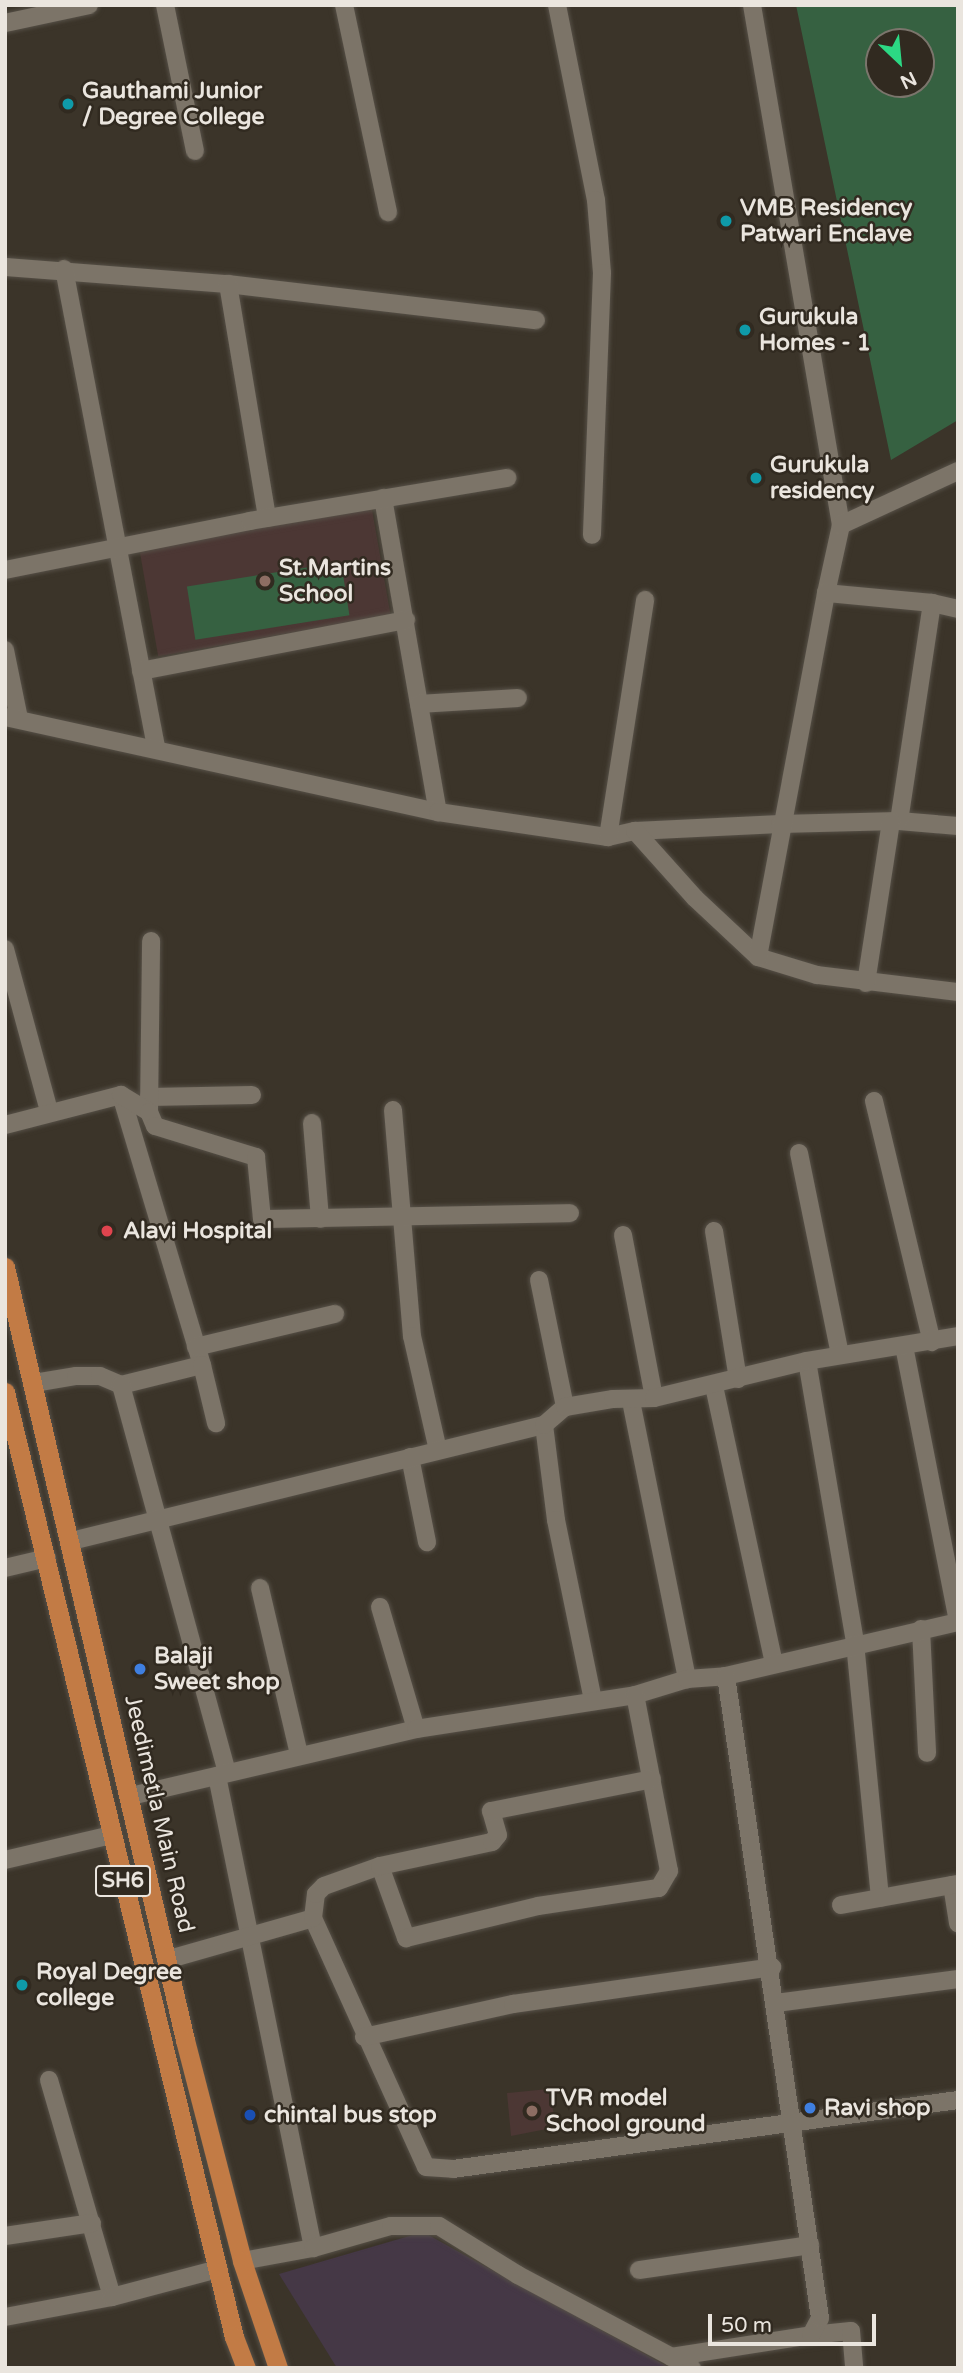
<!DOCTYPE html>
<html>
<head>
<meta charset="utf-8">
<style>
	body { margin:0 }
	#map { position:relative; width:963px; height:2373px; overflow:hidden; background:#3b3429; font-family:"Varela Round",sans-serif }
	div>[style] { position:absolute }
	.industrial>* { inset:0; background:#453846 }
	.education>* { inset:0; background:#4c3734; transform-origin:0 0 }
	.green>* { inset:0; background:#366141; transform-origin:0 0 }
	.roads { filter:drop-shadow(0 0 2px #565047) drop-shadow(0 0 2px #565047) }
	.minor>* { height:18px; margin:-9px; padding:0 9px; transform-origin:9px; border-radius:9px; background:#7c7468 }
	.primary>* { height:19px; margin:-9.5px; padding:0 9.5px; transform-origin:9.5px; border-radius:9.5px; background:#c27b45 }
	.dots>* { width:19px; height:19px; translate:-50% -50%; box-sizing:border-box; border:4px solid #312a20; border-radius:50% }
	span { translate:-50% -50%; white-space:nowrap; text-align:center; line-height:1.15; -webkit-text-stroke:5px #312a20; paint-order:stroke }
	.shield-label span { padding:2px 5px; background:#312a20; border:2px solid; border-radius:5px; -webkit-text-stroke-width:0 }
	.shield-label { font-size:21px; color:#eae5de; font-weight:700 }
	.poi-label { font-size:23px; color:#eae5de; font-weight:700 }
	.left { translate:0 -50%; text-align:left }
	.street-label { font-size:23px; color:#eae5de }
	.frame { position:absolute; inset:0; border:7px solid #eae5de; pointer-events:none }
	.north { position:absolute; left:865px; top:28px; width:70px; height:70px; box-sizing:border-box; background:#312a20; border:2px solid #7b756c; border-radius:50%; rotate:154deg; font-size:19px; font-weight:700; line-height:28px; text-align:center; color:#eae5de }
	.north::after { content:''; display:block; margin:auto; width:24px; height:32px; background:#2cd884; clip-path:polygon(50% 0,100% 100%,50% 72%,0 100%) }
	.scale { position:absolute; left:708px; top:2314px; width:168px; height:32px; box-sizing:border-box; border:4px solid #eae5de; border-top:0; padding-left:9px; font-size:21px; line-height:24px; white-space:nowrap; color:#eae5de; -webkit-text-stroke:5px #312a20; paint-order:stroke }
</style>
</head>
<body>
<div id="map">
	<div class="industrial">
		<i style="clip-path:polygon(423px 2232px,670px 2368px,337px 2368px,279px 2274px)"></i>
	</div>
	<div class="education">
		<i style="left:371px;top:504px;width:113px;height:236px;rotate:80deg"></i>
		<i style="clip-path:polygon(548px 2089px,557px 2127px,511px 2136px,507px 2093px)"></i>
	</div>
	<div class="green">
		<i style="clip-path:polygon(evenodd,796px 5px,958px 5px,958px 420px,891px 460px,796px 5px,879px 42px,921px 42px,921px 84px,879px 84px,879px 42px)"></i>
		<i style="left:341px;top:562px;width:54px;height:156px;rotate:81deg"></i>
	</div>
	<div class="roads">
		<div class="minor">
			<i style="left:165px;top:5px;width:149px;rotate:78.4deg"></i>
			<i style="left:344px;top:5px;width:212px;rotate:78deg"></i>
			<i style="left:557px;top:5px;width:199px;rotate:78.7deg"></i>
			<i style="left:596px;top:200px;width:73px;rotate:85.3deg"></i>
			<i style="left:602px;top:273px;width:262px;rotate:92.2deg"></i>
			<i style="left:752px;top:5px;width:528px;rotate:80.29deg"></i>
			<i style="left:841px;top:525px;width:70px;rotate:102.4deg"></i>
			<i style="left:5px;top:23px;width:86px;rotate:-12.1deg"></i>
			<i style="left:5px;top:267px;width:224px;rotate:4.4deg"></i>
			<i style="left:228px;top:284px;width:310px;rotate:6.7deg"></i>
			<i style="left:64px;top:269px;width:488px;rotate:79.1deg"></i>
			<i style="left:228px;top:284px;width:237px;rotate:80.5deg"></i>
			<i style="left:383px;top:498px;width:319px;rotate:80.1deg"></i>
			<i style="left:841px;top:525px;width:129px;rotate:-24.8deg"></i>
			<i style="left:5px;top:570px;width:250px;rotate:-11.3deg"></i>
			<i style="left:250px;top:521px;width:261px;rotate:-9.5deg"></i>
			<i style="left:932px;top:603px;width:27px;rotate:13deg"></i>
			<i style="left:5px;top:650px;width:70px;rotate:78.5deg"></i>
			<i style="left:141px;top:671px;width:270px;rotate:-10.9deg"></i>
			<i style="left:419px;top:704px;width:99px;rotate:-3.5deg"></i>
			<i style="left:5px;top:717px;width:443px;rotate:12.4deg"></i>
			<i style="left:438px;top:812px;width:172px;rotate:8.4deg"></i>
			<i style="left:608px;top:837px;width:28px;rotate:-13deg"></i>
			<i style="left:635px;top:831px;width:145px;rotate:-2.8deg"></i>
			<i style="left:780px;top:824px;width:119px;rotate:-1.4deg"></i>
			<i style="left:899px;top:821px;width:59px;rotate:4.8deg"></i>
			<i style="left:635px;top:831px;width:90px;rotate:48.2deg"></i>
			<i style="left:695px;top:898px;width:86px;rotate:43.1deg"></i>
			<i style="left:758px;top:957px;width:62px;rotate:17deg"></i>
			<i style="left:817px;top:975px;width:142px;rotate:6.9deg"></i>
			<i style="left:608px;top:837px;width:240px;rotate:-81.1deg"></i>
			<i style="left:5px;top:949px;width:168px;rotate:74.8deg"></i>
			<i style="left:758px;top:957px;width:370px;rotate:-79.4deg"></i>
			<i style="left:826px;top:593px;width:106px;rotate:5.4deg"></i>
			<i style="left:932px;top:603px;width:220px;rotate:98.6deg"></i>
			<i style="left:866px;top:983px;width:163px;rotate:-81.2deg"></i>
			<i style="left:121px;top:1095px;width:282px;rotate:73.3deg"></i>
			<i style="left:149px;top:1097px;width:103px;rotate:-1.1deg"></i>
			<i style="left:874px;top:1101px;width:248px;rotate:76.5deg"></i>
			<i style="left:393px;top:1110px;width:227px;rotate:85.2deg"></i>
			<i style="left:412px;top:1336px;width:117px;rotate:77.2deg"></i>
			<i style="left:149px;top:1112px;width:171px;rotate:-89.3deg"></i>
			<i style="left:312px;top:1123px;width:96px;rotate:85.2deg"></i>
			<i style="left:5px;top:1125px;width:120px;rotate:-14.5deg"></i>
			<i style="left:121px;top:1095px;width:33px;rotate:31deg"></i>
			<i style="left:149px;top:1112px;width:15px;rotate:67deg"></i>
			<i style="left:155px;top:1126px;width:106px;rotate:17.1deg"></i>
			<i style="left:256px;top:1157px;width:62px;rotate:84.5deg"></i>
			<i style="left:262px;top:1219px;width:308px;rotate:-1.1deg"></i>
			<i style="left:799px;top:1153px;width:205px;rotate:78.5deg"></i>
			<i style="left:714px;top:1231px;width:150px;rotate:80.8deg"></i>
			<i style="left:623px;top:1235px;width:166px;rotate:79.2deg"></i>
			<i style="left:539px;top:1280px;width:130px;rotate:78.4deg"></i>
			<i style="left:904px;top:1346px;width:281px;rotate:78.9deg"></i>
			<i style="left:196px;top:1347px;width:143px;rotate:-13.4deg"></i>
			<i style="left:807px;top:1361px;width:286px;rotate:80.3deg"></i>
			<i style="left:855px;top:1643px;width:256px;rotate:84.4deg"></i>
			<i style="left:34px;top:1383px;width:43px;rotate:-9.5deg"></i>
			<i style="left:76px;top:1376px;width:24px"></i>
			<i style="left:100px;top:1376px;width:23px;rotate:23deg"></i>
			<i style="left:121px;top:1385px;width:83px;rotate:-13.9deg"></i>
			<i style="left:202px;top:1365px;width:60px;rotate:76.4deg"></i>
			<i style="left:121px;top:1385px;width:402px;rotate:74.7deg"></i>
			<i style="left:714px;top:1386px;width:284px;rotate:77.8deg"></i>
			<i style="left:631px;top:1401px;width:284px;rotate:78.6deg"></i>
			<i style="left:544px;top:1425px;width:96px;rotate:82.8deg"></i>
			<i style="left:556px;top:1520px;width:184px;rotate:78.4deg"></i>
			<i style="left:410px;top:1457px;width:87px;rotate:78.7deg"></i>
			<i style="left:71px;top:1541px;width:487px;rotate:-13.8deg"></i>
			<i style="left:544px;top:1425px;width:28px;rotate:-41deg"></i>
			<i style="left:565px;top:1407px;width:49px;rotate:-9.5deg"></i>
			<i style="left:613px;top:1399px;width:41px;rotate:-1.4deg"></i>
			<i style="left:654px;top:1398px;width:157px;rotate:-13.6deg"></i>
			<i style="left:807px;top:1361px;width:153px;rotate:-9.4deg"></i>
			<i style="left:5px;top:1568px;width:43px;rotate:-13.4deg"></i>
			<i style="left:260px;top:1588px;width:171px;rotate:76.8deg"></i>
			<i style="left:380px;top:1607px;width:127px;rotate:73.6deg"></i>
			<i style="left:921px;top:1629px;width:124px;rotate:87.2deg"></i>
			<i style="left:217px;top:1776px;width:482px;rotate:78.5deg"></i>
			<i style="left:131px;top:1796px;width:293px;rotate:-13.2deg"></i>
			<i style="left:416px;top:1729px;width:222px;rotate:-8.8deg"></i>
			<i style="left:635px;top:1695px;width:54px;rotate:-17.1deg"></i>
			<i style="left:687px;top:1679px;width:39px;rotate:-4deg"></i>
			<i style="left:726px;top:1676px;width:238px;rotate:-13.1deg"></i>
			<i style="left:5px;top:1860px;width:110px;rotate:-13.2deg"></i>
			<i style="left:380px;top:1866px;width:77px;rotate:70.1deg"></i>
			<i style="left:406px;top:1938px;width:136px;rotate:-13.6deg"></i>
			<i style="left:538px;top:1906px;width:122px;rotate:-8.5deg"></i>
			<i style="left:659px;top:1888px;width:20px;rotate:-60deg"></i>
			<i style="left:669px;top:1871px;width:179px;rotate:-100.9deg"></i>
			<i style="left:952px;top:1885px;width:39px;rotate:81deg"></i>
			<i style="left:841px;top:1905px;width:119px;rotate:-10.2deg"></i>
			<i style="left:313px;top:1918px;width:273px;rotate:65.6deg"></i>
			<i style="left:426px;top:2167px;width:27px;rotate:4deg"></i>
			<i style="left:453px;top:2169px;width:510px;rotate:-7.78deg"></i>
			<i style="left:166px;top:1960px;width:153px;rotate:-15.9deg"></i>
			<i style="left:313px;top:1918px;width:24px;rotate:-83deg"></i>
			<i style="left:316px;top:1894px;width:11px;rotate:-45deg"></i>
			<i style="left:324px;top:1886px;width:59px;rotate:-19.7deg"></i>
			<i style="left:380px;top:1866px;width:115px;rotate:-12.1deg"></i>
			<i style="left:492px;top:1842px;width:9px;rotate:-49deg"></i>
			<i style="left:498px;top:1835px;width:25px;rotate:-106deg"></i>
			<i style="left:491px;top:1811px;width:164px;rotate:-11.2deg"></i>
			<i style="left:776px;top:2003px;width:184px;rotate:-7.5deg"></i>
			<i style="left:364px;top:2037px;width:153px;rotate:-12.5deg"></i>
			<i style="left:513px;top:2004px;width:262px;rotate:-8.1deg"></i>
			<i style="left:49px;top:2080px;width:226px;rotate:73.8deg"></i>
			<i style="left:5px;top:2236px;width:88px;rotate:-8.5deg"></i>
			<i style="left:242px;top:2261px;width:72px;rotate:-10.4deg"></i>
			<i style="left:313px;top:2248px;width:81px;rotate:-15.8deg"></i>
			<i style="left:391px;top:2226px;width:48px"></i>
			<i style="left:439px;top:2226px;width:93px;rotate:31.8deg"></i>
			<i style="left:518px;top:2275px;width:197px;rotate:28.1deg"></i>
			<i style="left:639px;top:2270px;width:173px;rotate:-8.3deg"></i>
			<i style="left:5px;top:2317px;width:109px;rotate:-10.6deg"></i>
			<i style="left:112px;top:2297px;width:110px;rotate:-14.8deg"></i>
			<i style="left:811px;top:2335px;width:40px;rotate:-5.7deg"></i>
			<i style="left:851px;top:2331px;width:37px;rotate:85deg"></i>
			<i style="left:671px;top:2357px;width:142px;rotate:-8.9deg"></i>
			<i style="left:811px;top:2335px;width:19px;rotate:-62deg"></i>
			<i style="left:820px;top:2318px;width:649px;rotate:-98.33deg"></i>
		</div>
		<div class="primary">
			<i style="left:5px;top:1267px;width:794px;rotate:76.89deg"></i>
			<i style="left:185px;top:2040px;width:228px;rotate:75.5deg"></i>
			<i style="left:242px;top:2261px;width:113px;rotate:71.4deg"></i>
			<i style="left:5px;top:1392px;width:972px;rotate:76.38deg"></i>
			<i style="left:234px;top:2337px;width:33px;rotate:69deg"></i>
		</div>
	</div>
	<div class="dots">
		<i style="left:68px;top:104px;background:#0f9aa8"></i>
		<i style="left:726px;top:221px;background:#0f9aa8"></i>
		<i style="left:745px;top:330px;background:#0f9aa8"></i>
		<i style="left:756px;top:478px;background:#0f9aa8"></i>
		<i style="left:265px;top:581px;background:#8d6e63"></i>
		<i style="left:107px;top:1231px;background:#e0444e"></i>
		<i style="left:140px;top:1669px;background:#3f7fe0"></i>
		<i style="left:22px;top:1985px;background:#0f9aa8"></i>
		<i style="left:810px;top:2108px;background:#3f7fe0"></i>
		<i style="left:532px;top:2111px;background:#8d6e63"></i>
		<i style="left:250px;top:2115px;background:#1a4fb4"></i>
	</div>
	<div class="shield-label">
		<span style="left:123px;top:1881px">SH6</span>
	</div>
	<div class="poi-label">
		<span class="left" style="left:82px;top:104px">Gauthami Junior<br>/ Degree College</span>
		<span class="left" style="left:740px;top:221px">VMB Residency<br>Patwari Enclave</span>
		<span class="left" style="left:759px;top:330px">Gurukula<br>Homes - 1</span>
		<span class="left" style="left:770px;top:478px">Gurukula<br>residency</span>
		<span class="left" style="left:279px;top:581px">St.Martins<br>School</span>
		<span class="left" style="left:123px;top:1231px">Alavi Hospital</span>
		<span class="left" style="left:154px;top:1669px">Balaji<br>Sweet shop</span>
		<span class="left" style="left:36px;top:1985px">Royal Degree<br>college</span>
		<span class="left" style="left:546px;top:2111px">TVR model<br>School ground</span>
		<span class="left" style="left:824px;top:2108px">Ravi shop</span>
		<span class="left" style="left:264px;top:2115px">chintal bus stop</span>
	</div>
	<div class="street-label">
		<span style="left:159px;top:1814px;rotate:77deg">Jeedimetla Main Road</span>
	</div>
	<div class="frame"></div>
	<div class="north">N</div>
	<div class="scale">50 m</div>
</div>
</body>
</html>
